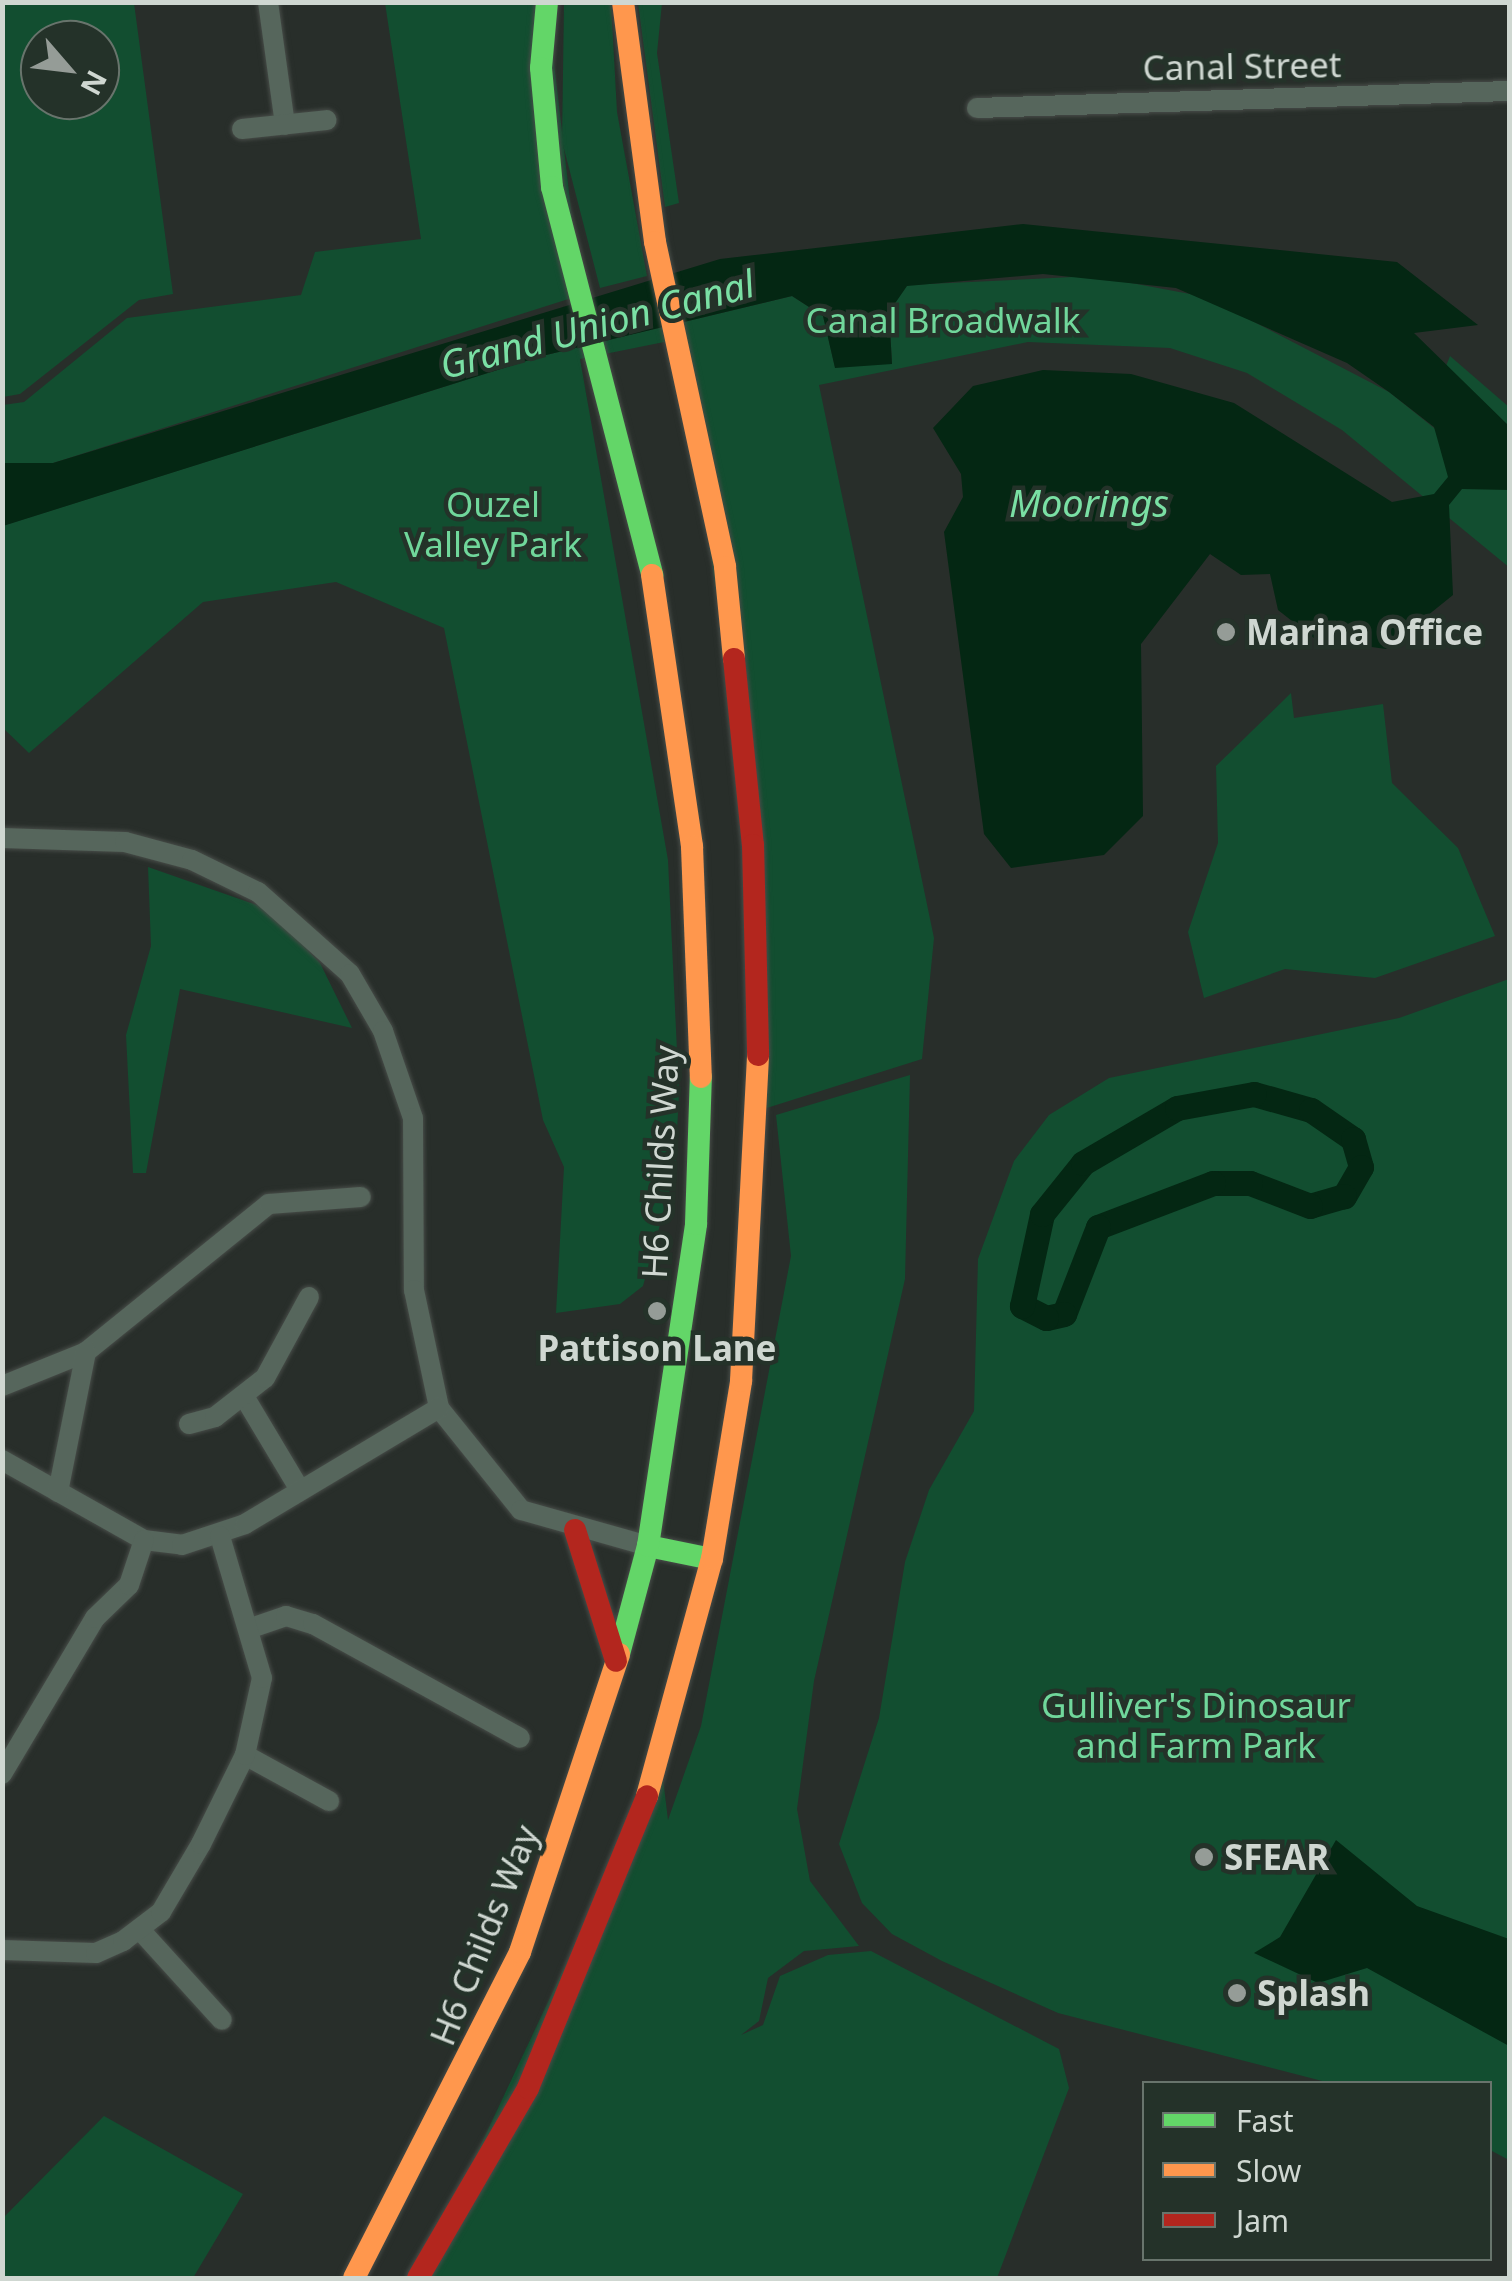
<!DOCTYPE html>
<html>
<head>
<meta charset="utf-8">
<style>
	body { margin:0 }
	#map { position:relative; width:1512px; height:2281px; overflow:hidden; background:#282e2a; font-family:"Noto Sans",sans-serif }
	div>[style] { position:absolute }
	.green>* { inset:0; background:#124e30 }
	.water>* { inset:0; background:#042713 }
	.canal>* { height:25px; margin:-12.5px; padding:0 12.5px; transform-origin:12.5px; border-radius:12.5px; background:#042713 }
	.roads { filter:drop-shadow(0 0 2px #474c48) drop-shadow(0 0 2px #474c48) }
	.street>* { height:20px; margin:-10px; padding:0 10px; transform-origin:10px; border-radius:10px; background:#56665c }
	.fast>* { height:22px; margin:-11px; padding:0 11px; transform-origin:11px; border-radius:11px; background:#63d668 }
	.slow>* { height:22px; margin:-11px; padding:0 11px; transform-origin:11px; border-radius:11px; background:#ff974d }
	.jam>* { height:22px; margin:-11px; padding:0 11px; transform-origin:11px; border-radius:11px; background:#b3261e }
	.dots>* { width:28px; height:28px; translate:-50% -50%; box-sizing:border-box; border:5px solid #243229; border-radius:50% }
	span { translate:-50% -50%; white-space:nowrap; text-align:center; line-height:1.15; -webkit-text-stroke:9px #243229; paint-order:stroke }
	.street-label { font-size:35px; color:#cfd7d1 }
	.park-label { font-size:35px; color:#70d79b }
	.poi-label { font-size:35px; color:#cfd7d1; font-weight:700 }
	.left { translate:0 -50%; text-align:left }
	.water-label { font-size:38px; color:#7ae0a4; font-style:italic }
	.frame { position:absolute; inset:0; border:5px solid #cfd7d1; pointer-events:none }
	.legend { position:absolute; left:1142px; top:2081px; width:350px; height:180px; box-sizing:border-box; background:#243229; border:2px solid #68746c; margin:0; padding:12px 18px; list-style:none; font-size:30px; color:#cfd7d1 }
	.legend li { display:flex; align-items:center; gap:20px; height:50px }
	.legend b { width:50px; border:2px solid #68746c }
	.north { position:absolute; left:20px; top:20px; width:100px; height:100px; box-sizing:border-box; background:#243229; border:2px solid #68746c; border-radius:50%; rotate:118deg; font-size:28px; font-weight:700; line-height:40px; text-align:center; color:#cfd7d1 }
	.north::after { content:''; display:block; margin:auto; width:35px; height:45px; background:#959c97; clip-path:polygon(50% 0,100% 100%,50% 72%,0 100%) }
</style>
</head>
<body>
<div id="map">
	<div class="green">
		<i style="clip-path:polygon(evenodd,2px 3px,134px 3px,173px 294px,139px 300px,20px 394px,3px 397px,2px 3px,40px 40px,100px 40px,100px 100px,40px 100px,40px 40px)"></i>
		<i style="clip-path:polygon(385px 3px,547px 3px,581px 295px,53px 463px,3px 463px,3px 405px,24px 402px,127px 318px,301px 295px,315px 252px,421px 239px)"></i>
		<i style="clip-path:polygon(564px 3px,611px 3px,617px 112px,647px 276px,600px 288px,562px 141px)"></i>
		<i style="clip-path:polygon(638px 3px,662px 3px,657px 53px,679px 203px,665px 207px)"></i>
		<i style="clip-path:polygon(1094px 276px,1206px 297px,1389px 392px,1509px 488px,1510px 568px,1342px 430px,1247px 373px,1170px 348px,1028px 342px,819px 385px,934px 938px,922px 1059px,757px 1111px,753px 845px,679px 339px,580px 359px,668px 860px,679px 1093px,675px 1171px,643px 1286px,620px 1304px,556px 1313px,564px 1167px,543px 1120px,444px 628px,336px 582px,203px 602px,29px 753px,3px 728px,2px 526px,542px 356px,792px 296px,823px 316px,835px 367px,892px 363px,889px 312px,907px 285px)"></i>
		<i style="clip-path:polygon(1450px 356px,1509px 407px,1509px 426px,1444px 371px)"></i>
		<i style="clip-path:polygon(1291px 693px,1294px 718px,1383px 704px,1392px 783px,1458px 848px,1495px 936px,1375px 978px,1285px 969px,1204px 998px,1188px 932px,1218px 843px,1216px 766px)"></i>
		<i style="clip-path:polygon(148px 867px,268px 909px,320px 963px,352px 1028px,180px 989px,146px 1173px,133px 1173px,126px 1035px,151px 946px)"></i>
		<i style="clip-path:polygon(1509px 979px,1509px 2160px,1490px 2150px,1490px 2084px,1330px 2083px,1058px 2013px,942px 1961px,892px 1934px,862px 1903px,839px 1844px,879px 1718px,905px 1562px,929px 1490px,974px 1411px,978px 1259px,1014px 1161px,1049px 1115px,1109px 1078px,1399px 1018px)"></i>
		<i style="clip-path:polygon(910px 1075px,905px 1279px,814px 1681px,797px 1809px,810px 1881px,859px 1946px,804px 1951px,768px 1978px,759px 2021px,741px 2035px,763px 2025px,780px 1976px,828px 1955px,871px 1951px,1059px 2049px,1069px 2088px,997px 2278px,418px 2278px,661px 1762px,668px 1820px,701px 1726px,791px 1256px,776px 1115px)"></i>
		<i style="clip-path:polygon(104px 2116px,243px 2194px,193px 2278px,3px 2278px,3px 2218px)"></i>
	</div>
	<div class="water">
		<i style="clip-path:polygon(1023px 224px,1397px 262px,1478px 325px,1414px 333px,1509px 426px,1509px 490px,1462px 489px,1449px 505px,1453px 595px,1386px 649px,1315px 639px,1278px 610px,1270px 574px,1241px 575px,1210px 554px,1141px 644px,1143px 816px,1104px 855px,1011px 868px,984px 834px,944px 532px,963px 497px,961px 474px,933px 428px,973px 386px,1043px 370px,1131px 374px,1234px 403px,1392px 502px,1434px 494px,1448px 477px,1434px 427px,1389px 392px,1347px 363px,1176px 288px,1043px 274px,907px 286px,889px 312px,892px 364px,835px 368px,823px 316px,792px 296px,542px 356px,3px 526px,3px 463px,53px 463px,720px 259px)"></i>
		<i style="clip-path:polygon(1336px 1840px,1417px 1906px,1509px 1939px,1509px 2046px,1367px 1968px,1318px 1983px,1254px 1953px,1280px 1937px)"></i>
	</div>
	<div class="canal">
		<i style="left:1254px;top:1094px;width:59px;rotate:15.7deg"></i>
		<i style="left:1311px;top:1110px;width:51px;rotate:34.6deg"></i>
		<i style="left:1353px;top:1139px;width:29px;rotate:74deg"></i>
		<i style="left:1361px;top:1167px;width:34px;rotate:120deg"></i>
		<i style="left:1344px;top:1196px;width:35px;rotate:164deg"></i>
		<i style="left:1310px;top:1206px;width:64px;rotate:-159deg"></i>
		<i style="left:1250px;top:1183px;width:37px;rotate:180deg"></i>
		<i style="left:1213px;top:1183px;width:123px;rotate:159.1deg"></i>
		<i style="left:1098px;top:1227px;width:93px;rotate:111.3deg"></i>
		<i style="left:1064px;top:1314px;width:18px;rotate:167deg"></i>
		<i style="left:1046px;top:1318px;width:27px;rotate:-153deg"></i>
		<i style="left:1022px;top:1306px;width:94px;rotate:-77.7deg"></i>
		<i style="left:1042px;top:1214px;width:65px;rotate:-51.2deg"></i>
		<i style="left:1083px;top:1163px;width:109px;rotate:-30.3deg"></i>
		<i style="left:1177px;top:1108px;width:78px;rotate:-10.3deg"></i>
	</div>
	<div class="roads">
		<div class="street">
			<i style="left:268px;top:2px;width:124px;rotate:82.1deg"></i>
			<i style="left:977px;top:108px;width:533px;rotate:-1.83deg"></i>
			<i style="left:242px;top:129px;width:85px;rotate:-6deg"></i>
			<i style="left:2px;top:838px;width:123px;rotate:1.9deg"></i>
			<i style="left:125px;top:842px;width:69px;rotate:15deg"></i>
			<i style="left:192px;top:860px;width:73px;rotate:25.9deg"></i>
			<i style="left:258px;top:892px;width:123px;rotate:41.7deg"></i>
			<i style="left:350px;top:974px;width:66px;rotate:59.9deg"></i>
			<i style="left:383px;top:1031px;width:92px;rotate:71deg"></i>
			<i style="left:413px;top:1118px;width:172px;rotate:89.7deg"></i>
			<i style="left:414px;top:1290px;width:121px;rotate:78deg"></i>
			<i style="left:439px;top:1408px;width:131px;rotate:51.2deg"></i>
			<i style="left:521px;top:1510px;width:132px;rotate:15.8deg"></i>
			<i style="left:2px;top:1386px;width:91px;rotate:-22deg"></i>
			<i style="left:86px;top:1352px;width:235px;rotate:-39deg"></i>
			<i style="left:269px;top:1204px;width:92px;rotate:-4.4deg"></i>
			<i style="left:245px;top:1398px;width:107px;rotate:59.1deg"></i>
			<i style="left:189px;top:1424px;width:27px;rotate:-15deg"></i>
			<i style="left:215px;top:1417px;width:63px;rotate:-38deg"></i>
			<i style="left:265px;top:1378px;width:92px;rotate:-61.5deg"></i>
			<i style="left:2px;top:1460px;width:163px;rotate:29.4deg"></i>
			<i style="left:144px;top:1540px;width:38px;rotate:7deg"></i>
			<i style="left:182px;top:1545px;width:66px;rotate:-18.4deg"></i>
			<i style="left:245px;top:1524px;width:226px;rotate:-30.9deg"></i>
			<i style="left:58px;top:1492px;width:143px;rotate:-78.7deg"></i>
			<i style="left:254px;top:1627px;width:34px;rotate:-19deg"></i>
			<i style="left:286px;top:1616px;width:28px;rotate:17deg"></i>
			<i style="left:313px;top:1624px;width:236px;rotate:28.8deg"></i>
			<i style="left:245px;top:1755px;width:96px;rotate:28.7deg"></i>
			<i style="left:2px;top:1774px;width:182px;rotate:-59.2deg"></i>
			<i style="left:95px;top:1618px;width:47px;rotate:-44.1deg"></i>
			<i style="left:129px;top:1585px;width:47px;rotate:-71.6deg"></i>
			<i style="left:141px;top:1931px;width:120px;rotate:47.7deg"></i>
			<i style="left:2px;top:1950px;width:94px;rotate:1.8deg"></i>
			<i style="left:96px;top:1953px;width:30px;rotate:-24deg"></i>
			<i style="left:123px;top:1941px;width:48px;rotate:-37.3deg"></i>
			<i style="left:161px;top:1912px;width:79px;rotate:-59.5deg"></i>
			<i style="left:201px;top:1844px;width:99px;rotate:-63.7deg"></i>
			<i style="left:245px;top:1755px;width:79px;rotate:-77.6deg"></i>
			<i style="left:262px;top:1678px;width:148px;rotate:-106.5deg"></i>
		</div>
		<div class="fast">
			<i style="left:547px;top:2px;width:66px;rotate:95.2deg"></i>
			<i style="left:541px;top:68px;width:120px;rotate:84.7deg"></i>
			<i style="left:552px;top:187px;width:401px;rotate:75.5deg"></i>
			<i style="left:648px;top:1546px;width:65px;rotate:11.5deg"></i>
			<i style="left:619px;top:1654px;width:112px;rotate:-75deg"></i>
			<i style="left:648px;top:1546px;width:326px;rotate:-81.5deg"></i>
			<i style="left:696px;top:1224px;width:147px;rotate:-88.1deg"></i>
		</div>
		<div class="slow">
			<i style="left:623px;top:2px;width:242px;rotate:82.4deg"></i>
			<i style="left:655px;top:242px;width:332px;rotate:77.8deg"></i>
			<i style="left:725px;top:567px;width:92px;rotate:84.4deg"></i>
			<i style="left:652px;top:575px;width:275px;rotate:81.6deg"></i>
			<i style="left:692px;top:847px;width:230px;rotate:87.8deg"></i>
			<i style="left:647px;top:1796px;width:246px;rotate:-74.7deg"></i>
			<i style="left:712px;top:1559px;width:180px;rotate:-80.7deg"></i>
			<i style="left:741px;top:1381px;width:326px;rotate:-87deg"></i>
			<i style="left:354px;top:2278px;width:366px;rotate:-63deg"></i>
			<i style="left:520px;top:1952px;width:314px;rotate:-71.6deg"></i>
		</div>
		<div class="jam">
			<i style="left:734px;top:659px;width:187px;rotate:84.2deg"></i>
			<i style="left:753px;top:845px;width:210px;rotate:88.6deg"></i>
			<i style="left:575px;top:1530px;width:137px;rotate:72.6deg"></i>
			<i style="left:418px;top:2278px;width:220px;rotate:-59.9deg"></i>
			<i style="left:528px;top:2088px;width:315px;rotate:-67.8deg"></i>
		</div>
	</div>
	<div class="dots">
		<i style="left:1226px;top:632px;background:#959c97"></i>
		<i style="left:657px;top:1311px;background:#959c97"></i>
		<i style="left:1204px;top:1857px;background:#959c97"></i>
		<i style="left:1237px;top:1993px;background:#959c97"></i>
	</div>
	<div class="street-label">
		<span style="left:1242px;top:66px;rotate:-1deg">Canal Street</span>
		<span style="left:660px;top:1162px;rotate:-87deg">H6 Childs Way</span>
		<span style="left:484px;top:1935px;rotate:-68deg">H6 Childs Way</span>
	</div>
	<div class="park-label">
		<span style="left:943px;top:320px">Canal Broadwalk</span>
		<span style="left:493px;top:524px">Ouzel<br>Valley Park</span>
		<span style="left:1196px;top:1725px">Gulliver's Dinosaur<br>and Farm Park</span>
	</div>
	<div class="poi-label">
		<span class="left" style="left:1246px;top:632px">Marina Office</span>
		<span style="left:657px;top:1348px">Pattison Lane</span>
		<span class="left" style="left:1224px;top:1857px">SFEAR</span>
		<span class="left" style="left:1257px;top:1993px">Splash</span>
	</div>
	<div class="water-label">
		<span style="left:597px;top:324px;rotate:-15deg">Grand Union Canal</span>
		<span style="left:1089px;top:503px">Moorings</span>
	</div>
	<div class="frame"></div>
	<ul class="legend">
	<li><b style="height:12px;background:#63d668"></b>Fast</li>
	<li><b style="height:12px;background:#ff974d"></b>Slow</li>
	<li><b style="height:12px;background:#b3261e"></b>Jam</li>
	</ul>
	<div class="north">N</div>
</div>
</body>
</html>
